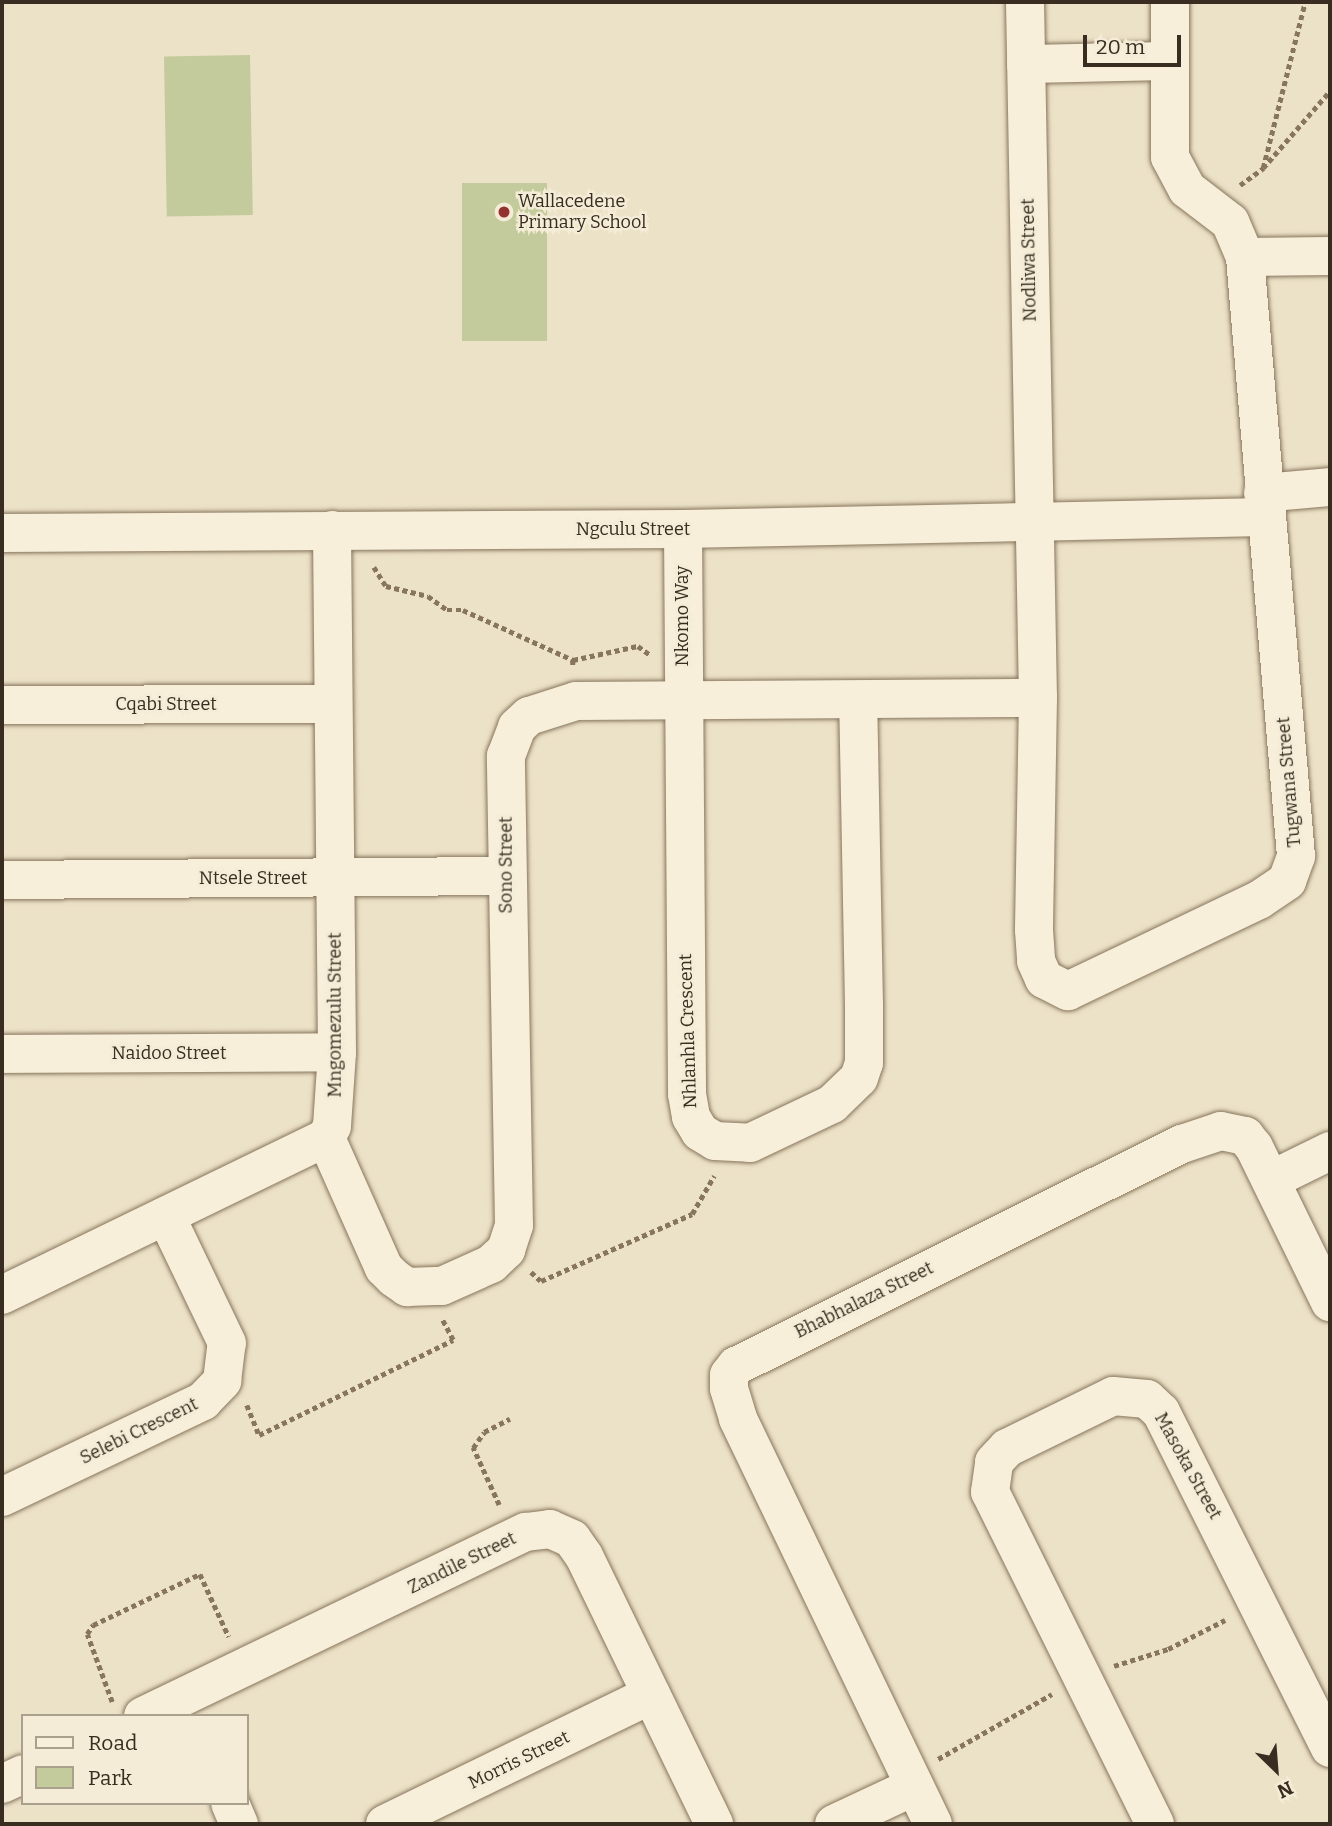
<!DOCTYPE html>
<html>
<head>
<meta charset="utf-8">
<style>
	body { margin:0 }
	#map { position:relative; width:1332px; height:1826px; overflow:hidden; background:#ece2c7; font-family:Bitter,serif }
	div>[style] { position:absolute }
	.green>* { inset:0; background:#c3ca9b; transform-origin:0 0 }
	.path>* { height:4.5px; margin-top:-2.25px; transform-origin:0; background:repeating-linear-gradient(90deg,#87755d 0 5px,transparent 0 8.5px) }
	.roads { filter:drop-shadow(0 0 2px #87755d) drop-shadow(0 0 2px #87755d) }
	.minor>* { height:38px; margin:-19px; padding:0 19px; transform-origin:19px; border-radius:19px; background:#f7efda }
	.dots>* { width:19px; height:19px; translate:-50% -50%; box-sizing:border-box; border:4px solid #f4ecd6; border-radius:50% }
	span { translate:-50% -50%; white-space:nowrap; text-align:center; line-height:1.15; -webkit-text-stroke:5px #f4ecd6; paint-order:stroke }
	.poi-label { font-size:18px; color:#382d20 }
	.left { translate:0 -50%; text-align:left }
	.street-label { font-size:18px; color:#382d20 }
	.frame { position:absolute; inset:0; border:4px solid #382d20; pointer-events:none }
	.legend { position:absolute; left:21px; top:1714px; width:228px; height:91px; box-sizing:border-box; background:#f4ecd6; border:2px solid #a9a08d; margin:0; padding:9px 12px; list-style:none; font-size:21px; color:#382d20 }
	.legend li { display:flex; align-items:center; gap:14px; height:35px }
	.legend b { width:35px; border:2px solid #a9a08d }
	.north { position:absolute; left:1241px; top:1735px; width:70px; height:70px; -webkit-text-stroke:5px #f4ecd6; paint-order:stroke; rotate:155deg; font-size:19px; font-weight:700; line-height:28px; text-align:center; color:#382d20 }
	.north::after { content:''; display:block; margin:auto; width:24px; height:32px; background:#382d20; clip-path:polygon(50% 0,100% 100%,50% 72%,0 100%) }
	.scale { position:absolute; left:1083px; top:35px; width:98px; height:32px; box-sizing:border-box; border:4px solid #382d20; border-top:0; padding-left:9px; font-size:21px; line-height:24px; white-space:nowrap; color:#382d20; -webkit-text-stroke:5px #f4ecd6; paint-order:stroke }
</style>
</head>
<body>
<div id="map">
	<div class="green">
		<i style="left:250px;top:55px;width:160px;height:86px;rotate:89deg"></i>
		<i style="left:547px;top:183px;width:158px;height:85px;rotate:90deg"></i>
	</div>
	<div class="path">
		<i style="left:1263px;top:168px;width:171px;rotate:-75.8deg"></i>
		<i style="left:1240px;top:185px;width:29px;rotate:-36deg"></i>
		<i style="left:1263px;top:168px;width:102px;rotate:-49deg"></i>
		<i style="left:374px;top:567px;width:22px;rotate:58deg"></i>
		<i style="left:386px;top:586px;width:43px;rotate:13.4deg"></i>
		<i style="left:428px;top:596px;width:24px;rotate:36deg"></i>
		<i style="left:447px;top:610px;width:16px"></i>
		<i style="left:463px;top:610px;width:121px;rotate:24.4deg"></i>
		<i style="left:573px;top:660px;width:6px;rotate:90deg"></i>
		<i style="left:573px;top:660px;width:66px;rotate:-12.2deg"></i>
		<i style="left:638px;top:646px;width:14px;rotate:36deg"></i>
		<i style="left:531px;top:1272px;width:13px;rotate:42deg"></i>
		<i style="left:541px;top:1281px;width:165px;rotate:-23.9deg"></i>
		<i style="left:692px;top:1214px;width:44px;rotate:-59.9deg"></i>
		<i style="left:247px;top:1405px;width:32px;rotate:68deg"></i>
		<i style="left:259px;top:1435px;width:216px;rotate:-26.1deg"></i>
		<i style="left:453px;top:1340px;width:24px;rotate:-118deg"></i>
		<i style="left:499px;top:1505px;width:63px;rotate:-114.5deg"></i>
		<i style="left:473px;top:1448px;width:19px;rotate:-55deg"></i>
		<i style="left:484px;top:1432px;width:29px;rotate:-27deg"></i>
		<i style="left:1114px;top:1666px;width:57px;rotate:-17.5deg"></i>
		<i style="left:1168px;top:1649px;width:64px;rotate:-27deg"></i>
		<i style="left:112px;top:1702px;width:72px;rotate:-110.2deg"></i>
		<i style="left:87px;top:1634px;width:11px;rotate:-56deg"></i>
		<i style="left:93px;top:1625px;width:119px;rotate:-25.5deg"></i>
		<i style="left:200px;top:1574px;width:69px;rotate:65.3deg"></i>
		<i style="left:938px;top:1759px;width:131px;rotate:-29.7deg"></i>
	</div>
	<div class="roads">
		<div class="minor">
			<i style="left:1025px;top:2px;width:696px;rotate:88.93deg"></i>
			<i style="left:1038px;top:698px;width:232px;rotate:91deg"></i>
			<i style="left:1034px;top:930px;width:31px;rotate:86deg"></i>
			<i style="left:1036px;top:961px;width:20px;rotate:66deg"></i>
			<i style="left:1044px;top:979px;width:27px;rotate:27deg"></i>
			<i style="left:1068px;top:991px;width:212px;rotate:-25.5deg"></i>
			<i style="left:1259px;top:900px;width:34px;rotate:-34deg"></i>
			<i style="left:1287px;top:881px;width:27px;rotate:-70deg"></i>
			<i style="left:1296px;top:856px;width:601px;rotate:-94.87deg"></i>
			<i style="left:1245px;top:257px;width:38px;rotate:-113deg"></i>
			<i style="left:1230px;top:222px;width:54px;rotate:-142.5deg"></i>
			<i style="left:1187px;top:189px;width:36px;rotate:-118deg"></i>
			<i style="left:1170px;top:157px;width:155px;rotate:-90deg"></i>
			<i style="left:1026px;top:64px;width:144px;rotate:-1.2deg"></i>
			<i style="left:1245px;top:257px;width:85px;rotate:-0.7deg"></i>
			<i style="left:1263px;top:493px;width:67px;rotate:-5.1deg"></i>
			<i style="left:683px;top:529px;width:565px;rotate:89.59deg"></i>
			<i style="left:687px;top:1094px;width:23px;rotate:80deg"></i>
			<i style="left:691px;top:1117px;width:17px;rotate:59deg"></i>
			<i style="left:700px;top:1132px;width:17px;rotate:31deg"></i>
			<i style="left:715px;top:1141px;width:35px;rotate:3deg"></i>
			<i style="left:750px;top:1143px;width:91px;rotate:-25.4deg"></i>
			<i style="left:832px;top:1104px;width:37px;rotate:-44deg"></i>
			<i style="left:859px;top:1078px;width:16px;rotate:-72deg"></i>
			<i style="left:864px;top:1063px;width:58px;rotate:-90deg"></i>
			<i style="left:864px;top:1005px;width:305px;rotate:-91.1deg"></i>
			<i style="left:2px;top:533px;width:681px;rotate:-0.34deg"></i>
			<i style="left:683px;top:529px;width:582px;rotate:-1.18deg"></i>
			<i style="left:2px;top:705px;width:329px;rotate:-0.2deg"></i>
			<i style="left:2px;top:880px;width:503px;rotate:-0.46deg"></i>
			<i style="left:2px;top:1054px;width:335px;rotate:-0.3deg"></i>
			<i style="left:326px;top:1138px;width:142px;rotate:66deg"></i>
			<i style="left:384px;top:1268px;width:14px;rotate:45deg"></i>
			<i style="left:394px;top:1278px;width:16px;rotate:35deg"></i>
			<i style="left:407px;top:1287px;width:35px;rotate:-2deg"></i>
			<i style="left:442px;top:1286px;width:54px;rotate:-24.2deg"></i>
			<i style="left:491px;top:1264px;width:21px;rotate:-43deg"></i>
			<i style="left:506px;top:1250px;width:26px;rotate:-72deg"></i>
			<i style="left:514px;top:1225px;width:469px;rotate:-91deg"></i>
			<i style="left:506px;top:756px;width:31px;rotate:-69deg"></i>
			<i style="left:517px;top:727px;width:16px;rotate:-43deg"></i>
			<i style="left:529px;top:716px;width:49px;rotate:-17.7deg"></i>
			<i style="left:576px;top:701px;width:462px;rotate:-0.4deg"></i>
			<i style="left:1271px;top:1180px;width:66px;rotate:-26.2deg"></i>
			<i style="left:2px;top:1295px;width:360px;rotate:-25.9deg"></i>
			<i style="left:326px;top:1138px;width:13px;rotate:-63deg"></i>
			<i style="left:332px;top:1126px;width:74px;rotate:-86.1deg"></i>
			<i style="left:337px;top:1052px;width:522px;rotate:-90.55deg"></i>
			<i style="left:2px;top:1497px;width:223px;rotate:-25.5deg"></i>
			<i style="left:203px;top:1401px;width:28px;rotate:-46deg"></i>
			<i style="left:222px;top:1381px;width:38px;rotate:-83deg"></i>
			<i style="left:227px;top:1343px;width:141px;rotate:-115.7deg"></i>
			<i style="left:143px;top:1716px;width:425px;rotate:-25.7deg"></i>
			<i style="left:526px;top:1532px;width:24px;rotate:-7deg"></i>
			<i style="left:550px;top:1529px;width:24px;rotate:24deg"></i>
			<i style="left:572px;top:1539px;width:21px;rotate:55deg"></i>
			<i style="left:584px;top:1556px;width:298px;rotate:64.1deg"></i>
			<i style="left:2px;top:1784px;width:23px;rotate:-25deg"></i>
			<i style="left:230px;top:1803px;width:23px;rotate:67deg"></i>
			<i style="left:385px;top:1824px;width:296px;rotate:-25.9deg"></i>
			<i style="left:834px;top:1824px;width:89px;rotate:-25.1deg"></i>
			<i style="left:933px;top:1824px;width:450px;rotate:-115.7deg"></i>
			<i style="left:738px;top:1418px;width:31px;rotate:-107deg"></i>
			<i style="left:729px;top:1388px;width:13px;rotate:-90deg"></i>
			<i style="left:729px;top:1375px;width:11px;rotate:-52deg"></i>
			<i style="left:736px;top:1366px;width:498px;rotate:-26.5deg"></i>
			<i style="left:1182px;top:1144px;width:41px;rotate:-18.4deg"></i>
			<i style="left:1221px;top:1131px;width:25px;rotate:12deg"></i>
			<i style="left:1245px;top:1136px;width:14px;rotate:51deg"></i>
			<i style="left:1254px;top:1147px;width:173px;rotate:63.9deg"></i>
			<i style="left:1155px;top:1824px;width:371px;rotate:-116.4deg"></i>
			<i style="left:990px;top:1492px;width:30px;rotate:-82deg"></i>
			<i style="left:994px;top:1462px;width:19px;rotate:-47deg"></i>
			<i style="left:1007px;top:1448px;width:118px;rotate:-26.1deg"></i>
			<i style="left:1113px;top:1396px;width:34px;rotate:5deg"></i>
			<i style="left:1147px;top:1399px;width:19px;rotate:43deg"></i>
			<i style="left:1161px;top:1412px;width:376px;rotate:63.3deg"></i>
		</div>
	</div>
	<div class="dots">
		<i style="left:504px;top:212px;background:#933330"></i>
	</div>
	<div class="poi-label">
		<span class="left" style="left:518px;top:212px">Wallacedene<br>Primary School</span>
	</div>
	<div class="street-label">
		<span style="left:1029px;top:260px;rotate:-91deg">Nodliwa Street</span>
		<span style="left:633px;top:529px">Ngculu Street</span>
		<span style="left:682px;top:616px;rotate:-90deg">Nkomo Way</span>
		<span style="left:166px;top:704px">Cqabi Street</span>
		<span style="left:1289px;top:782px;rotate:-95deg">Tugwana Street</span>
		<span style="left:506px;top:865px;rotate:-90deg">Sono Street</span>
		<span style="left:253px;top:878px">Ntsele Street</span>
		<span style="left:335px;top:1015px;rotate:-90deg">Mngomezulu Street</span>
		<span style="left:688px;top:1031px;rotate:-92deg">Nhlanhla Crescent</span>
		<span style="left:169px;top:1053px">Naidoo Street</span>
		<span style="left:864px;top:1300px;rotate:-26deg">Bhabhalaza Street</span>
		<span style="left:139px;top:1431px;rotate:-26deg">Selebi Crescent</span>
		<span style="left:1188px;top:1466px;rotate:61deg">Masoka Street</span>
		<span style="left:462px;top:1563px;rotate:-26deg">Zandile Street</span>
		<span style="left:519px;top:1760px;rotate:-26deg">Morris Street</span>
	</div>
	<div class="frame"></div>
	<ul class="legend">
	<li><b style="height:9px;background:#f7efda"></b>Road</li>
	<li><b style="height:19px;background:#c3ca9b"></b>Park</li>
	</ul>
	<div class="north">N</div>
	<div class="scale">20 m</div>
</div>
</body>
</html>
